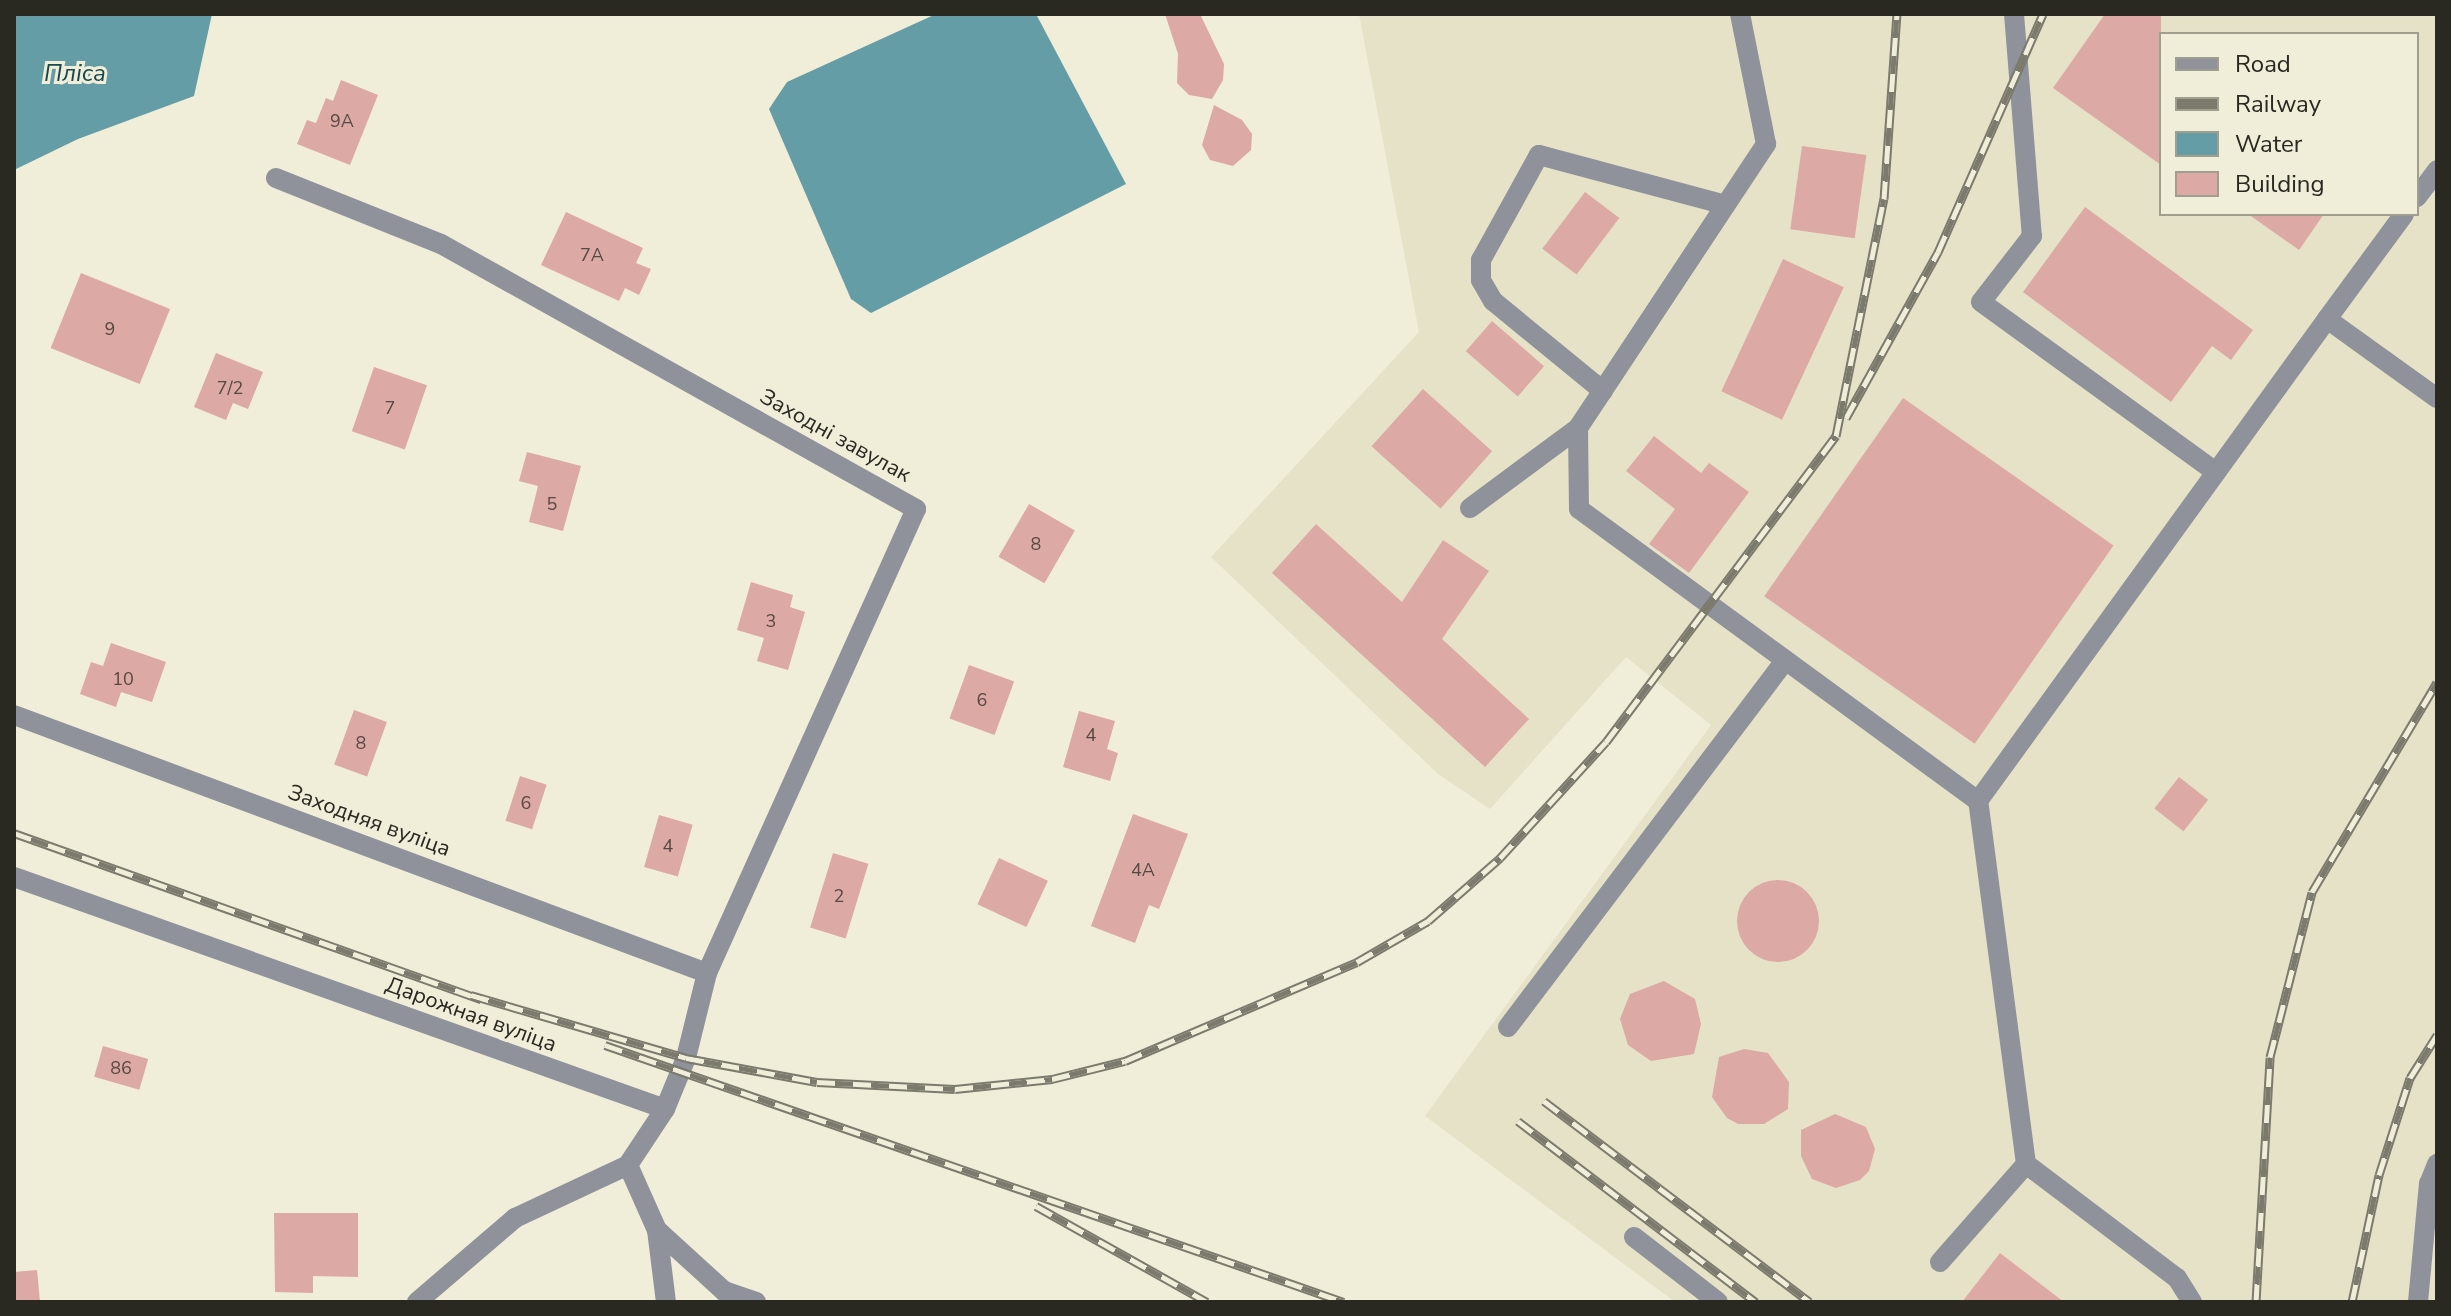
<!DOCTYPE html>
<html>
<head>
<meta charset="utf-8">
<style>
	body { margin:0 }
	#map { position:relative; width:2451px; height:1316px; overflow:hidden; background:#f0edd9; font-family:"Nunito Sans",sans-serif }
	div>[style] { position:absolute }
	.built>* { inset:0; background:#e6e2c7 }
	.water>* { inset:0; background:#649da5 }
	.building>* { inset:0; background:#dca9a5; transform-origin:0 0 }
	.round { border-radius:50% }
	.lane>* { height:20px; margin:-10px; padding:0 10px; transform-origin:10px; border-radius:10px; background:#8f929a }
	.street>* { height:20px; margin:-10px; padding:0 10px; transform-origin:10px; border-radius:10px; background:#8f929a }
	.rail>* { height:9px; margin-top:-4.5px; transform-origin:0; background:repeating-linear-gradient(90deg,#f0edd9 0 18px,#7b7a6d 0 36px); box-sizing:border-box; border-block:2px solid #7b7a6d }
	span { translate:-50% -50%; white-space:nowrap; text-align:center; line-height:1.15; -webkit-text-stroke:6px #f0edd9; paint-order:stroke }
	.number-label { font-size:18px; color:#564842 }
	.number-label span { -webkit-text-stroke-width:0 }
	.street-label { font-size:22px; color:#292821 }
	.water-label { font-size:24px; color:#15494f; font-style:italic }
	.frame { position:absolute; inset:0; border:16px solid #292821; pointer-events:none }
	.legend { position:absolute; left:2159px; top:32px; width:260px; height:184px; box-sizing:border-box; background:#f0edd9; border:2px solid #a09e8f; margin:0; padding:10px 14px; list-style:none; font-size:24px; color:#292821 }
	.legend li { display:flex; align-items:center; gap:16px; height:40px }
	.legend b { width:40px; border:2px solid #a09e8f }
</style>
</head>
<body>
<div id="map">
	<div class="built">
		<i style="clip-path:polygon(evenodd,1359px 14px,2437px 14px,2437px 1302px,1675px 1302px,1425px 1116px,1711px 725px,1626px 657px,1490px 809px,1438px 774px,1211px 557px,1419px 332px,1359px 14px,2161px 34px,2417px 34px,2417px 214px,2161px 214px,2161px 34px)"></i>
	</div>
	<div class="water">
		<i style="clip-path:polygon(14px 14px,212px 14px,194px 96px,78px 139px,14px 170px)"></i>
		<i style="clip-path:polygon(936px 14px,1036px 14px,1126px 184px,871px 313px,851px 299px,769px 109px,787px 82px)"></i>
	</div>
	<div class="building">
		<i style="clip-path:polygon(1165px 14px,1200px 14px,1224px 64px,1223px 80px,1212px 99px,1189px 95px,1177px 83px,1178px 54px)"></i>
		<i style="clip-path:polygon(2105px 14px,2161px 14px,2161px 165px,2053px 88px)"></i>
		<i style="clip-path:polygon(341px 80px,378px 95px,350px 165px,297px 144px,307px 120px,316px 123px,326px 98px,333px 101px)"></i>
		<i style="clip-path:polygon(1214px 105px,1242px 120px,1252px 134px,1251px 150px,1233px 166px,1210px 160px,1202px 145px)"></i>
		<i style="left:1802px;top:146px;width:65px;height:84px;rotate:8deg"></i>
		<i style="left:1585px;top:192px;width:43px;height:71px;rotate:37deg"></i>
		<i style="clip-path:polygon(2085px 207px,2253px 330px,2231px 360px,2212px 346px,2171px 402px,2023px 292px)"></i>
		<i style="clip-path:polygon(566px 212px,643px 248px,636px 263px,651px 269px,639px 295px,625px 288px,619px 301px,541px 265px)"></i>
		<i style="clip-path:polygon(2248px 214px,2324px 214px,2299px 250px)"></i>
		<i style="left:1783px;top:259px;width:67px;height:146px;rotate:25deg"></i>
		<i style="left:81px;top:273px;width:96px;height:81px;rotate:22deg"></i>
		<i style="left:1492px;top:321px;width:69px;height:40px;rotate:41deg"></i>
		<i style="clip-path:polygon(216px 353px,263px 372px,248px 409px,233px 403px,226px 420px,194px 407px)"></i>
		<i style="left:374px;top:367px;width:56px;height:68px;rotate:19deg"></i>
		<i style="left:1423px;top:389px;width:93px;height:77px;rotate:42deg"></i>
		<i style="left:1903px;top:398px;width:257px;height:242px;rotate:35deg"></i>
		<i style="clip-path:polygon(1654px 436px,1701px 473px,1709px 463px,1749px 492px,1689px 573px,1649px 544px,1675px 509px,1626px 471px)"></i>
		<i style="clip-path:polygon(527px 452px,581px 466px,563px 531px,529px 522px,538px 486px,519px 481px)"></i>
		<i style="left:1029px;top:504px;width:53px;height:61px;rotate:30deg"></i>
		<i style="clip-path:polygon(1316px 524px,1402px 602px,1443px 540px,1489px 571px,1442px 639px,1529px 719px,1485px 767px,1272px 573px)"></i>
		<i style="clip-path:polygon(751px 582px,793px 595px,790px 607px,805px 612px,788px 670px,757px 661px,764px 638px,737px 630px)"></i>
		<i style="clip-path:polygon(111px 643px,166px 662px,152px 702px,121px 692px,116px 707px,80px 694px,91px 662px,103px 666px)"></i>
		<i style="left:969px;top:665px;width:48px;height:57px;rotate:20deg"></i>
		<i style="left:354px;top:710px;width:35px;height:58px;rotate:20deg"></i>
		<i style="clip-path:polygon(1079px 711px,1115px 721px,1107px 749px,1118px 753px,1110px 781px,1063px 767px)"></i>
		<i style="left:520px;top:776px;width:28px;height:47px;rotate:18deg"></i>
		<i style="left:2179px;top:777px;width:37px;height:40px;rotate:38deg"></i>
		<i style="clip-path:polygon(1133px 814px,1188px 834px,1159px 909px,1149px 905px,1135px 943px,1091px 926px)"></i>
		<i style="left:659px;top:815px;width:35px;height:54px;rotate:16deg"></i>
		<i style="left:833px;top:853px;width:37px;height:78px;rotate:17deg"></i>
		<i style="left:999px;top:858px;width:54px;height:51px;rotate:25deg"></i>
		<i class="round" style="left:1737px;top:880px;width:82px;height:82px"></i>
		<i style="clip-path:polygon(1664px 981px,1695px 999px,1701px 1024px,1694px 1054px,1651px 1061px,1628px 1045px,1620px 1019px,1630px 994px)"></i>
		<i style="left:103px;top:1046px;width:47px;height:32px;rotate:16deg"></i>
		<i style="clip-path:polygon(1744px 1049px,1768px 1053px,1789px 1082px,1788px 1109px,1764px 1124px,1738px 1124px,1727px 1118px,1712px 1097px,1719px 1057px)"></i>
		<i style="clip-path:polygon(1835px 1114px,1866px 1127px,1875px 1149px,1869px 1171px,1860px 1180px,1836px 1188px,1812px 1179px,1801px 1156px,1801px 1130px)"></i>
		<i style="clip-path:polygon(274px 1213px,358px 1213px,358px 1277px,313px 1276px,313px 1293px,275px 1292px)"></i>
		<i style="clip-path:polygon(2000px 1253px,2064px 1302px,1962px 1302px)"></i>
		<i style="clip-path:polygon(37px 1270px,40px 1302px,14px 1302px,14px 1272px)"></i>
	</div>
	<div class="lane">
		<i style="left:2014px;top:14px;width:223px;rotate:85.4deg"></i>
		<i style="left:2032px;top:236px;width:83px;rotate:127.7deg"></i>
		<i style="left:1981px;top:302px;width:290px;rotate:35.9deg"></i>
		<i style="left:2417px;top:197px;width:34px;rotate:-53deg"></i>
		<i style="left:2327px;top:319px;width:130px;rotate:-53.7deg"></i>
		<i style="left:1603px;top:391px;width:142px;rotate:-140.7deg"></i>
		<i style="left:1493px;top:301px;width:24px;rotate:-120deg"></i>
		<i style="left:1481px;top:280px;width:20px;rotate:-90deg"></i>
		<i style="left:1481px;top:260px;width:120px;rotate:-61.1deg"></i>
		<i style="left:1539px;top:155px;width:193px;rotate:15deg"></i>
		<i style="left:1578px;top:428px;width:81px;rotate:89.3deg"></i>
		<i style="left:1579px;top:509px;width:494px;rotate:36.2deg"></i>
		<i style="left:1978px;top:801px;width:595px;rotate:-54.09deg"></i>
		<i style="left:2327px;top:319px;width:135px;rotate:35.7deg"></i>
		<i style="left:1470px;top:508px;width:134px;rotate:-36.5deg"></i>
		<i style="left:1578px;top:428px;width:341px;rotate:-56.5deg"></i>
		<i style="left:1766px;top:144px;width:133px;rotate:-101.3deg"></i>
		<i style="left:1508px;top:1027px;width:460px;rotate:-52.9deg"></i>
		<i style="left:2026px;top:1164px;width:189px;rotate:37.1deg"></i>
		<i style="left:2177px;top:1278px;width:28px;rotate:58deg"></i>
		<i style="left:1634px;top:1237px;width:106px;rotate:37.7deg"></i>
		<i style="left:1940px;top:1262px;width:130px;rotate:-48.7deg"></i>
		<i style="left:2026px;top:1164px;width:366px;rotate:-97.5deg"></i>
		<i style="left:2418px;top:1302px;width:119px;rotate:-84.7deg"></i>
		<i style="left:2429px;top:1184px;width:22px;rotate:-68deg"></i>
	</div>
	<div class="street">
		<i style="left:276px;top:178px;width:178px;rotate:21.8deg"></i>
		<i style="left:441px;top:244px;width:544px;rotate:29.16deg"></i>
		<i style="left:916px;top:509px;width:509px;rotate:114.25deg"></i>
		<i style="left:707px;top:973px;width:88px;rotate:103.9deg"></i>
		<i style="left:686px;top:1058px;width:55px;rotate:112.4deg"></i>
		<i style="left:14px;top:715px;width:739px;rotate:20.42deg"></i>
		<i style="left:14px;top:877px;width:691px;rotate:19.61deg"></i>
		<i style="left:665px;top:1109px;width:67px;rotate:123.5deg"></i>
		<i style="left:628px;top:1165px;width:71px;rotate:66deg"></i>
		<i style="left:657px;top:1230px;width:91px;rotate:42.3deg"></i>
		<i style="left:724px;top:1291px;width:34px;rotate:19deg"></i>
		<i style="left:657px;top:1230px;width:73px;rotate:82.9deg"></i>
		<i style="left:417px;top:1302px;width:129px;rotate:-40.6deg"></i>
		<i style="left:515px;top:1218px;width:125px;rotate:-25.1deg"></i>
	</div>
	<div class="rail">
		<i style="left:1846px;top:418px;width:190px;rotate:-61deg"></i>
		<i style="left:1938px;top:252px;width:260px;rotate:-66.2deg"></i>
		<i style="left:14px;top:833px;width:496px;rotate:19.6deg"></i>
		<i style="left:471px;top:995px;width:224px;rotate:16.3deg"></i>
		<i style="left:686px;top:1058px;width:133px;rotate:10.4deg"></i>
		<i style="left:817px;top:1082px;width:138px;rotate:2.9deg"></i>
		<i style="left:955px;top:1089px;width:98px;rotate:-5.9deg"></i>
		<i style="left:1052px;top:1079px;width:75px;rotate:-13.9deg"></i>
		<i style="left:1125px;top:1061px;width:252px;rotate:-23.1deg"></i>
		<i style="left:1357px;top:962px;width:82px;rotate:-30deg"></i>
		<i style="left:1428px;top:921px;width:96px;rotate:-41.2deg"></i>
		<i style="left:1500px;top:858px;width:157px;rotate:-47.6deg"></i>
		<i style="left:1606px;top:742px;width:383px;rotate:-53.1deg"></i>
		<i style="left:1836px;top:436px;width:242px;rotate:-78.6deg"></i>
		<i style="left:1884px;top:199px;width:185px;rotate:-86deg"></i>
		<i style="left:605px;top:1045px;width:782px;rotate:19.18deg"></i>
		<i style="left:1544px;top:1101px;width:333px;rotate:37.1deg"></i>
		<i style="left:1518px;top:1121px;width:299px;rotate:37.3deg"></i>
		<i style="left:1036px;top:1206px;width:196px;rotate:29.3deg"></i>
		<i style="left:2256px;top:1302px;width:245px;rotate:-86.7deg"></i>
		<i style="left:2270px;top:1057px;width:170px;rotate:-75.7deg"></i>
		<i style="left:2312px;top:892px;width:244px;rotate:-59.2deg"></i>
		<i style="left:2352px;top:1302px;width:130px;rotate:-78deg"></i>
		<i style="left:2379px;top:1175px;width:102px;rotate:-72.3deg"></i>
		<i style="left:2410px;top:1078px;width:51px;rotate:-57.9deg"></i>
	</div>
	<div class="number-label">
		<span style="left:342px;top:121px">9А</span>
		<span style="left:592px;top:255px">7А</span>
		<span style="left:110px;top:329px">9</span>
		<span style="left:230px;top:388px">7/2</span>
		<span style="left:390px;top:408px">7</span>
		<span style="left:552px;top:504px">5</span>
		<span style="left:1036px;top:544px">8</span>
		<span style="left:771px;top:621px">3</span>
		<span style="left:123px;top:679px">10</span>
		<span style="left:982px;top:700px">6</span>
		<span style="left:1091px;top:735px">4</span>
		<span style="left:361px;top:743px">8</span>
		<span style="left:526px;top:803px">6</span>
		<span style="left:668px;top:846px">4</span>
		<span style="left:1143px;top:870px">4А</span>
		<span style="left:839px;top:896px">2</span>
		<span style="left:121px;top:1068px">86</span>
	</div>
	<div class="street-label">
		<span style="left:835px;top:436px;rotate:29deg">Заходні завулак</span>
		<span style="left:369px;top:821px;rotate:20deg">Заходняя вуліца</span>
		<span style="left:471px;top:1015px;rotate:20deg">Дарожная вуліца</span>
	</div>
	<div class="water-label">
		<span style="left:75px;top:74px">Пліса</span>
	</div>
	<div class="frame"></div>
	<ul class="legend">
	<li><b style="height:10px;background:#8f929a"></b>Road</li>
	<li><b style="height:10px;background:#7b7a6d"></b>Railway</li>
	<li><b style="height:22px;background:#649da5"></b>Water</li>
	<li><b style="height:22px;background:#dca9a5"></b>Building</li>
	</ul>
</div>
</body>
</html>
